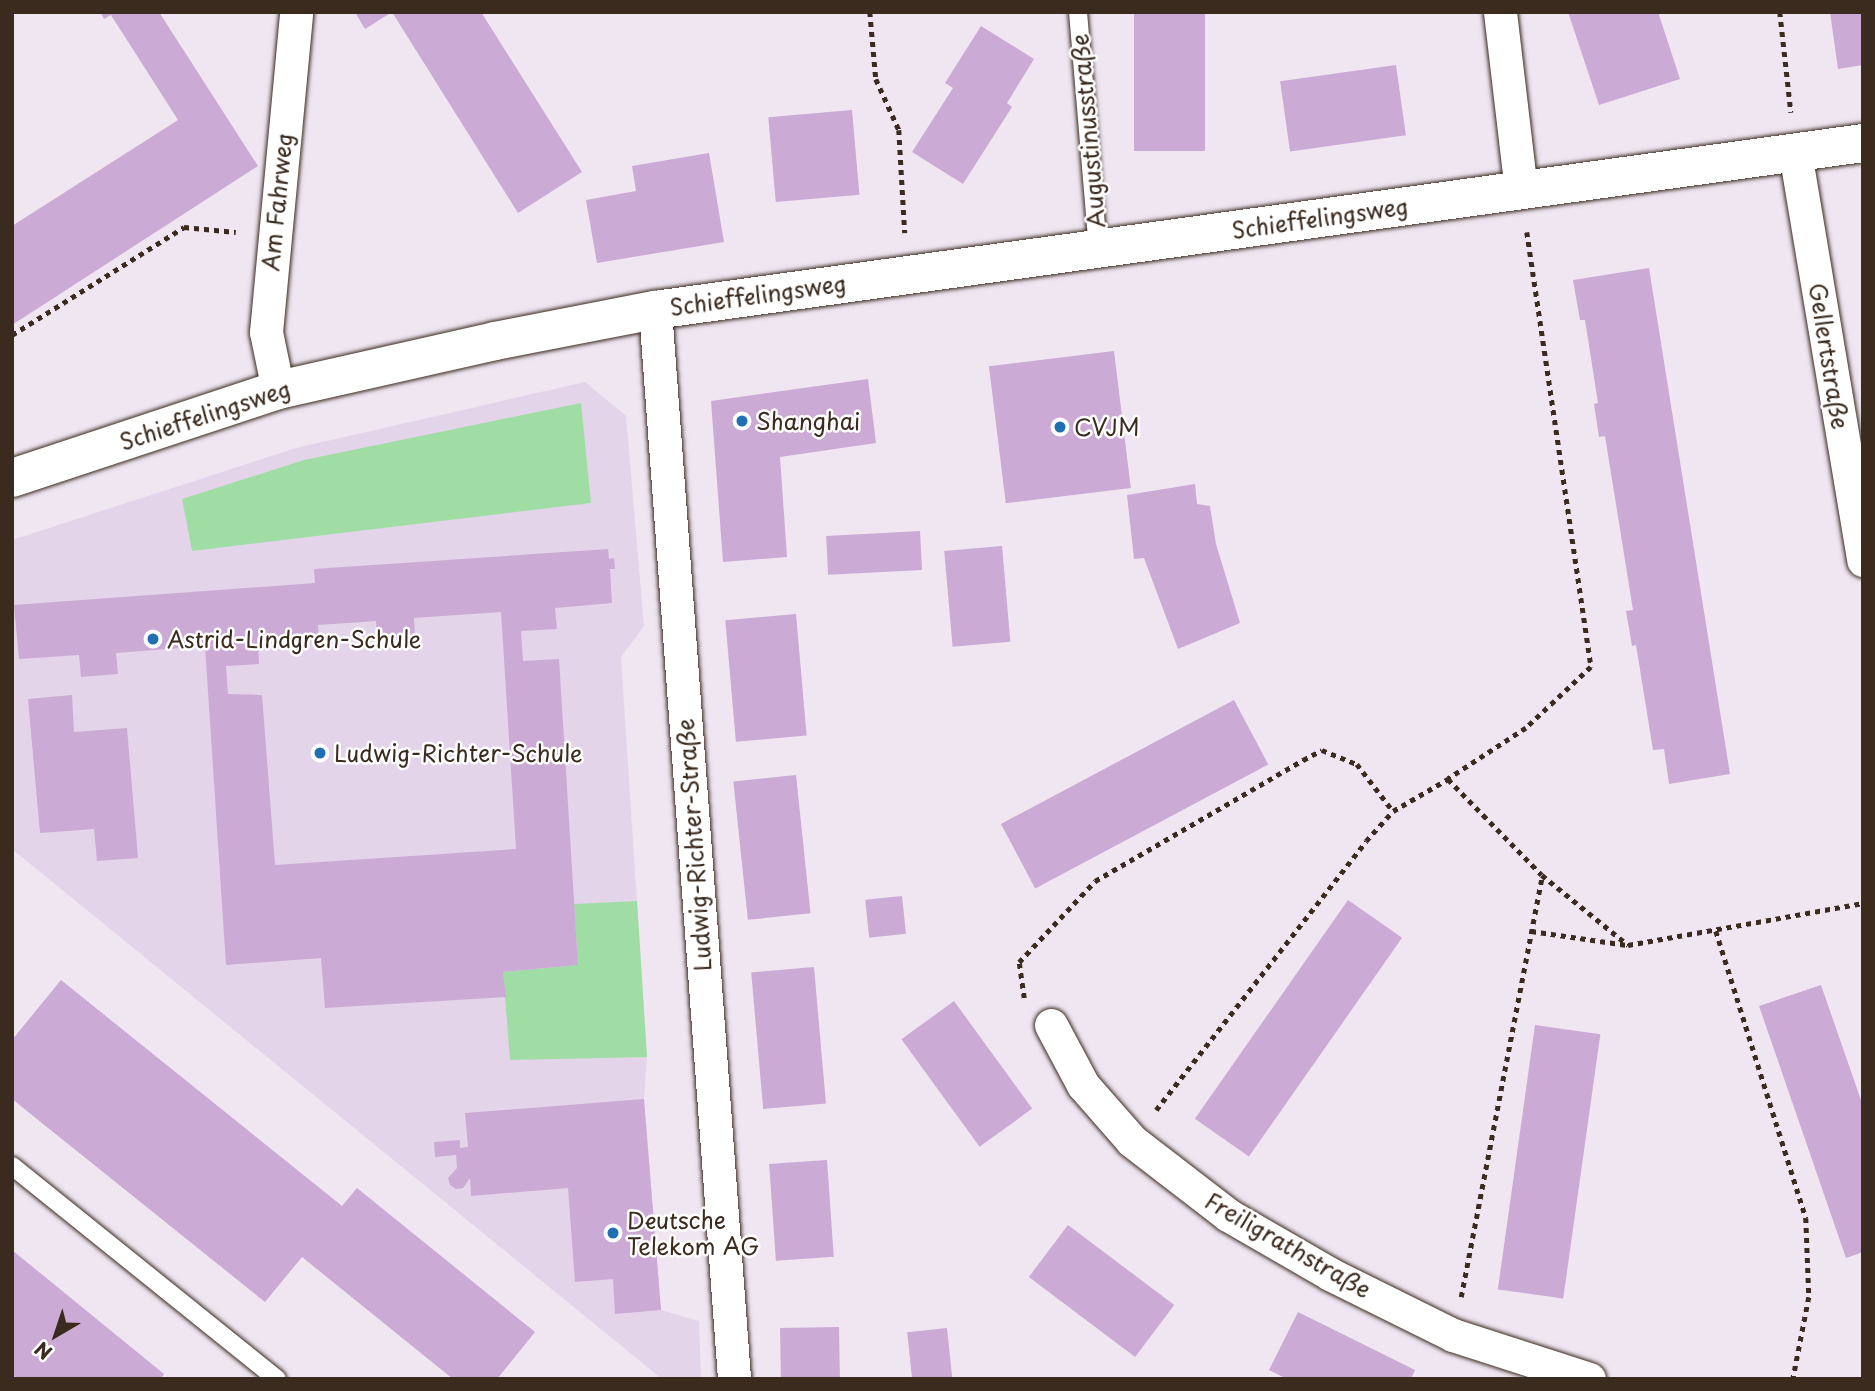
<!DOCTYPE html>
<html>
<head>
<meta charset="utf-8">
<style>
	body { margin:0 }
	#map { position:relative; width:1875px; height:1391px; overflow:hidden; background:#efe6f2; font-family:"Playpen Sans",sans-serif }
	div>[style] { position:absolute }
	.built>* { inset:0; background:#e4d4e9 }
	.green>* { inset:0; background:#a0dda5 }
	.building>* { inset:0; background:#cbaad5; transform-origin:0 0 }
	.path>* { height:4.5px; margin-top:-2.25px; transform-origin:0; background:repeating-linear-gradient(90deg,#3b2a1e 0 5px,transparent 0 10px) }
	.roads { filter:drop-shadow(0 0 2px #3b2a1e) drop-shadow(0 0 2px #3b2a1e) }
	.lane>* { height:18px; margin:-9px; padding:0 9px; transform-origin:9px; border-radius:9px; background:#fff }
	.street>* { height:33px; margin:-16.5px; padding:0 16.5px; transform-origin:16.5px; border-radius:16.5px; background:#fff }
	.secondary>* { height:38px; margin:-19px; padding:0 19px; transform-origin:19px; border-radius:19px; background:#fff }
	.dots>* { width:19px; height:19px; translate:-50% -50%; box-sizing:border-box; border:4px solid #fff; border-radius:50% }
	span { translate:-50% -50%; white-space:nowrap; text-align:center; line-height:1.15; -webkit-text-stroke:5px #fff; paint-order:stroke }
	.street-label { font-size:23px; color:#3b2a1e }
	.poi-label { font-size:23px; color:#3b2a1e }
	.left { translate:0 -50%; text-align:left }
	.frame { position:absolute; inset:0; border:14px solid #3b2a1e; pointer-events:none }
	.north { position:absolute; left:21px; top:1300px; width:70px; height:70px; -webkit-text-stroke:5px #fff; paint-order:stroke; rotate:219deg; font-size:19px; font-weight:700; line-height:28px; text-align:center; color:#3b2a1e }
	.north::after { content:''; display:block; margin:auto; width:24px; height:32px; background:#3b2a1e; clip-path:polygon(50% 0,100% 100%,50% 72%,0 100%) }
</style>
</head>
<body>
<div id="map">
	<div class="built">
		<i style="clip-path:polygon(585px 382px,626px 416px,644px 626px,621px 657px,647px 1057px,644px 1099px,661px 1310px,699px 1321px,701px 1379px,662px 1379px,12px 849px,12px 540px,296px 448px)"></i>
	</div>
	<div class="green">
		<i style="clip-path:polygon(581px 403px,591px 503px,192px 551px,182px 499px,304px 460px)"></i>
		<i style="clip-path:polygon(637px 901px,647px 1057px,510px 1060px,503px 972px,578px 965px,574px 904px)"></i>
	</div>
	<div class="building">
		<i style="clip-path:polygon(100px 12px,159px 12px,258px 166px,12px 325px,12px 226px,178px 120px,111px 15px,104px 19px)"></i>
		<i style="clip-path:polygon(359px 12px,481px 12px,582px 172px,518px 213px,392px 12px,365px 29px,356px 14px)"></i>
		<i style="left:1134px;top:12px;width:71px;height:139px"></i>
		<i style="clip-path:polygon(1568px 12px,1658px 12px,1680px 79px,1599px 105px)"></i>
		<i style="clip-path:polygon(1830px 12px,1863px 12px,1863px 65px,1838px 69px)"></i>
		<i style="clip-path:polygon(981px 26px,1034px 59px,1007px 103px,1012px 107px,963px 184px,912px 152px,953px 88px,945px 83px)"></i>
		<i style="left:1396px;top:65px;width:71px;height:117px;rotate:82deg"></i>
		<i style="left:852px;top:110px;width:85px;height:84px;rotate:85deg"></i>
		<i style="clip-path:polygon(709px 153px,724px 242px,597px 263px,586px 200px,636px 191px,632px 166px)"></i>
		<i style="clip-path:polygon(1649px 268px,1730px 774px,1669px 784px,1664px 749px,1653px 750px,1636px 645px,1632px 646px,1626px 611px,1633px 610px,1605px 436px,1599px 437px,1594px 404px,1598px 403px,1585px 320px,1580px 320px,1573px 280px)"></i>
		<i style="left:1114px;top:351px;width:138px;height:126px;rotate:83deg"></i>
		<i style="clip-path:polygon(868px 379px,876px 443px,780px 457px,787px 557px,723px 562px,711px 401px)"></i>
		<i style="clip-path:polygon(1195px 484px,1197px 504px,1210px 506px,1216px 544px,1240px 623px,1178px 649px,1144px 558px,1134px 559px,1127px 495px)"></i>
		<i style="left:920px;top:531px;width:39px;height:94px;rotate:87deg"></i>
		<i style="left:1002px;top:546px;width:96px;height:58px;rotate:85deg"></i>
		<i style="clip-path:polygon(evenodd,608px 549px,609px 559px,614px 558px,615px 569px,610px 569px,612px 603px,555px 608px,557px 629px,521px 631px,523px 661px,559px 659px,578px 965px,503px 972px,506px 997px,325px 1008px,321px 958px,226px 965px,205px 646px,116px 653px,118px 674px,81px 677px,79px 655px,19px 659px,14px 605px,315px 583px,314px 569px,608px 549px,501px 612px,516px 849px,275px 865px,262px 695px,228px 694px,226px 666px,259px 664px,258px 641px,319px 638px,318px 625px,376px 621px,377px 641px,415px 639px,414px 618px,501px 612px)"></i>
		<i style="left:796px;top:614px;width:122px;height:71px;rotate:85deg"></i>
		<i style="clip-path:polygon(72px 695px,74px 732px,127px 728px,138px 858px,97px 861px,94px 829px,40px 833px,28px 699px)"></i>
		<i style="left:1234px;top:700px;width:73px;height:264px;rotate:62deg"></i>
		<i style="left:796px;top:775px;width:139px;height:63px;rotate:84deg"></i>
		<i style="left:902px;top:896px;width:38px;height:37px;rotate:84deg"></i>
		<i style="left:1348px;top:900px;width:66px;height:267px;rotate:35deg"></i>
		<i style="left:814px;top:967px;width:137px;height:63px;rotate:85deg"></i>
		<i style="clip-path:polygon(61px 980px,342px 1206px,357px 1188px,535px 1332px,497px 1379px,453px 1379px,302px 1257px,265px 1302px,12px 1099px,12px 1040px)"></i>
		<i style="clip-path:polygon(1821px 985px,1863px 1106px,1863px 1252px,1846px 1258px,1759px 1006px)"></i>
		<i style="left:954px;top:1001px;width:133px;height:65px;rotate:54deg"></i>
		<i style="left:1535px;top:1025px;width:66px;height:267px;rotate:8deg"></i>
		<i style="clip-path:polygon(644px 1099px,661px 1310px,615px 1314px,613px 1279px,575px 1282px,568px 1188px,471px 1196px,470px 1178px,463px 1188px,456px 1189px,450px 1185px,448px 1178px,457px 1168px,456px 1155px,435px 1157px,434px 1142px,460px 1140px,460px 1148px,468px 1147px,465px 1113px)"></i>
		<i style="left:827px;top:1160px;width:97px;height:58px;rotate:86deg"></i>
		<i style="left:1068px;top:1225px;width:133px;height:65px;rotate:37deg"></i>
		<i style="clip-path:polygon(12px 1250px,164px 1374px,161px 1379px,17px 1379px,12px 1375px)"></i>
		<i style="clip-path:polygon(1298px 1312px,1415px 1370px,1411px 1379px,1287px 1379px,1269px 1370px)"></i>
		<i style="left:839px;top:1327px;width:52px;height:59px;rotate:89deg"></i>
		<i style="left:947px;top:1328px;width:51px;height:40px;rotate:84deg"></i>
	</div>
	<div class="path">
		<i style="left:870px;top:12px;width:67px;rotate:84.9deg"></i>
		<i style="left:876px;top:79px;width:56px;rotate:65.7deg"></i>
		<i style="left:899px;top:130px;width:103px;rotate:86.7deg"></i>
		<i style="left:1780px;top:12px;width:101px;rotate:83.7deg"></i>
		<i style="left:1527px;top:232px;width:440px;rotate:81.6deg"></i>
		<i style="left:1591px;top:667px;width:89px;rotate:136.8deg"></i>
		<i style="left:1526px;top:728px;width:93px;rotate:146.8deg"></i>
		<i style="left:1448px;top:779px;width:134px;rotate:45.6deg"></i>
		<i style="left:1542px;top:875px;width:111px;rotate:39.1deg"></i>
		<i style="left:1628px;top:945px;width:239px;rotate:-10.1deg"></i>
		<i style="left:12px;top:335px;width:203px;rotate:-32.1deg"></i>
		<i style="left:184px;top:227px;width:52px;rotate:5.5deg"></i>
		<i style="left:1531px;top:931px;width:97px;rotate:8.3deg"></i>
		<i style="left:1716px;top:931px;width:301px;rotate:72.6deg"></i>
		<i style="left:1806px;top:1218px;width:79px;rotate:87.8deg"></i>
		<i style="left:1809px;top:1297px;width:84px;rotate:101deg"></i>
		<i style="left:1024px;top:998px;width:36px;rotate:-98deg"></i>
		<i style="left:1019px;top:962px;width:111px;rotate:-46.8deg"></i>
		<i style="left:1095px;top:881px;width:241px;rotate:-30.2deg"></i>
		<i style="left:1303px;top:760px;width:21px;rotate:-28deg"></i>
		<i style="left:1322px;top:750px;width:38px;rotate:22deg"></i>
		<i style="left:1357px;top:764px;width:59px;rotate:52.5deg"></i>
		<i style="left:1156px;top:1110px;width:341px;rotate:-52deg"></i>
		<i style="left:1366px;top:841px;width:40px;rotate:-48deg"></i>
		<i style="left:1393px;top:811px;width:64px;rotate:-30.2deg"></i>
		<i style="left:1461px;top:1297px;width:430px;rotate:-79.1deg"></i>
	</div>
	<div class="roads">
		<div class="lane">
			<i style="left:1078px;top:12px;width:238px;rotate:85.2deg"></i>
			<i style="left:12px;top:1166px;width:340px;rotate:38.8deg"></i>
		</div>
		<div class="street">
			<i style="left:1500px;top:12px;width:179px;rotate:83.3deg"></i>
			<i style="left:1795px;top:152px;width:414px;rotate:80.5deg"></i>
			<i style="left:655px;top:310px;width:1072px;rotate:85.77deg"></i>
			<i style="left:278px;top:390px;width:59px;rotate:-101.7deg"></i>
			<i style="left:266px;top:332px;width:321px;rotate:-84.6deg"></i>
			<i style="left:1051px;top:1025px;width:68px;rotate:61.9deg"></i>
			<i style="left:1083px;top:1085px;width:74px;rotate:48.8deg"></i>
			<i style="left:1132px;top:1141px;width:121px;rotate:37.6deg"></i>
			<i style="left:1228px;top:1215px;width:118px;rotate:30deg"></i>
			<i style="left:1330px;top:1274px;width:137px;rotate:26.4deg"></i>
			<i style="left:1453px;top:1335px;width:143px;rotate:17.9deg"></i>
		</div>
		<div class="secondary">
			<i style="left:12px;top:478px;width:280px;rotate:-18.3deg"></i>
			<i style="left:278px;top:390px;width:222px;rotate:-12.7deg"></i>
			<i style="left:495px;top:341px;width:163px;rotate:-11deg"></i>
			<i style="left:655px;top:310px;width:1219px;rotate:-7.87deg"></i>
		</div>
	</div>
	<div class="dots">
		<i style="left:742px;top:421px;background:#1f6fb2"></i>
		<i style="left:1060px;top:427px;background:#1f6fb2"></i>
		<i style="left:153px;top:639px;background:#1f6fb2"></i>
		<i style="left:320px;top:753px;background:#1f6fb2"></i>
		<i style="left:613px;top:1233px;background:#1f6fb2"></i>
	</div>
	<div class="street-label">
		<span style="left:1088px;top:131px;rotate:-95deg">Augustinusstraße</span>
		<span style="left:277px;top:202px;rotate:-84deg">Am Fahrweg</span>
		<span style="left:1320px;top:218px;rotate:-8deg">Schieffelingsweg</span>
		<span style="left:758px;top:295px;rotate:-8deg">Schieffelingsweg</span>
		<span style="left:1829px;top:356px;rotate:81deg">Gellertstraße</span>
		<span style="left:205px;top:415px;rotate:-18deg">Schieffelingsweg</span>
		<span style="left:694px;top:845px;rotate:-94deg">Ludwig-Richter-Straße</span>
		<span style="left:1288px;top:1245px;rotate:30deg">Freiligrathstraße</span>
	</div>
	<div class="poi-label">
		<span class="left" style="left:756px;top:421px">Shanghai</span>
		<span class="left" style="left:1074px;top:427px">CVJM</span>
		<span class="left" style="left:167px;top:639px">Astrid-Lindgren-Schule</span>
		<span class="left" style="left:334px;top:753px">Ludwig-Richter-Schule</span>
		<span class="left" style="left:627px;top:1233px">Deutsche<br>Telekom AG</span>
	</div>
	<div class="frame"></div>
	<div class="north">N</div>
</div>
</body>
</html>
